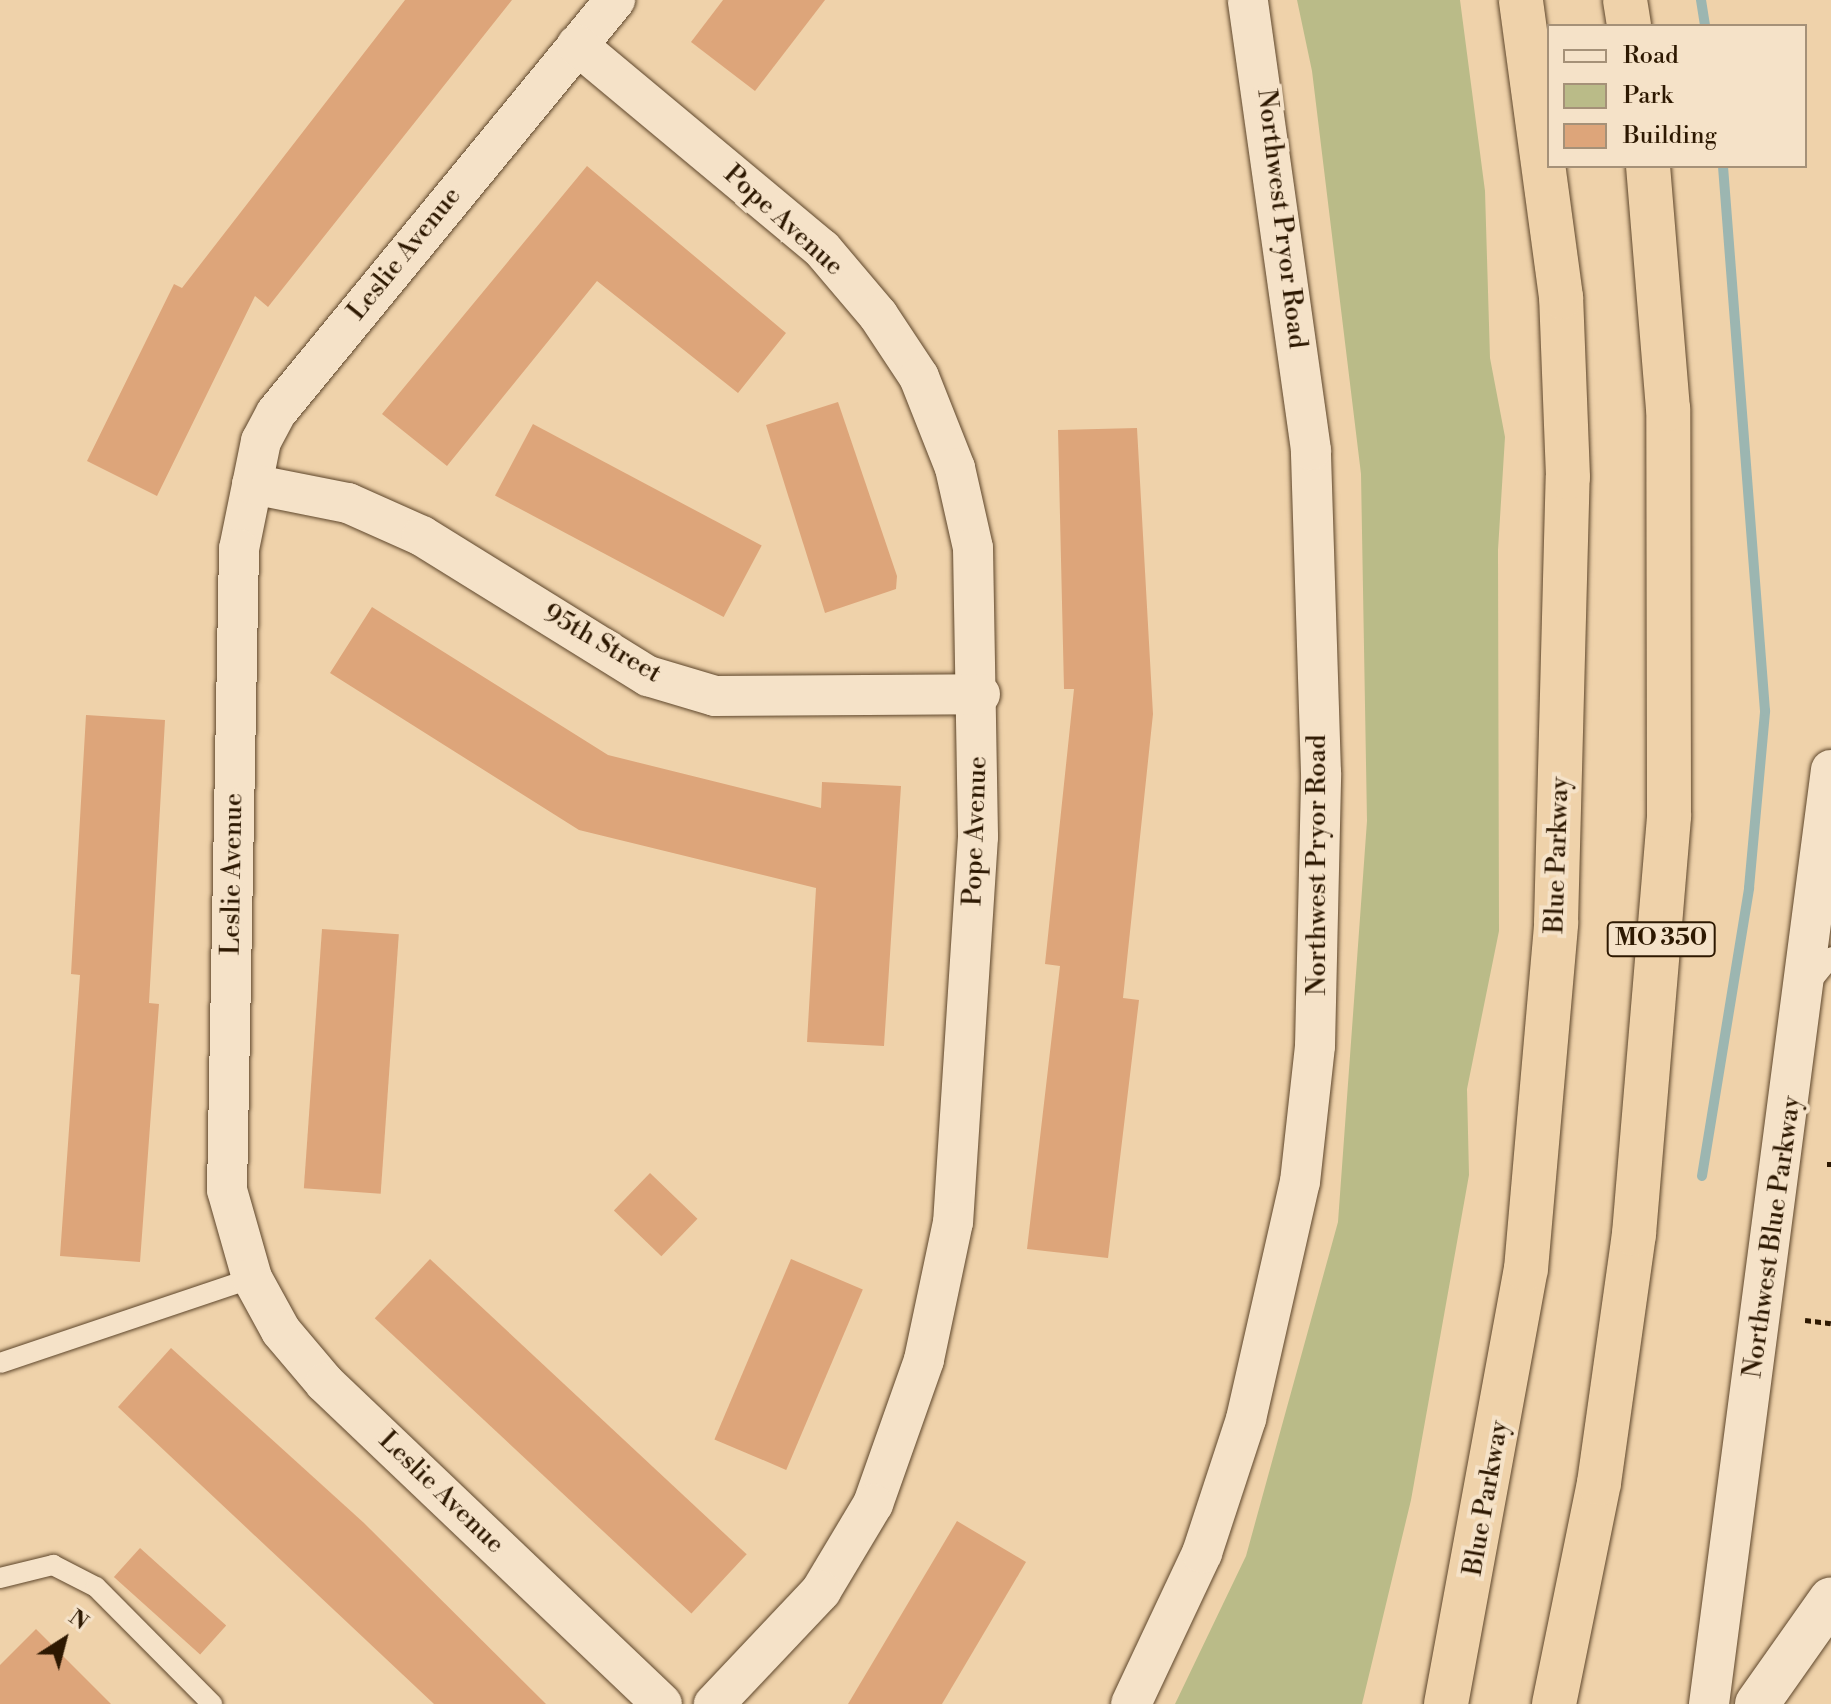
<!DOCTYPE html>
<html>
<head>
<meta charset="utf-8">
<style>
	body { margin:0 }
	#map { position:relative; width:1831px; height:1704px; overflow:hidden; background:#efd2aa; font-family:"Libre Bodoni",serif }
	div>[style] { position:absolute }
	.green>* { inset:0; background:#babb88 }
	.stream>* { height:10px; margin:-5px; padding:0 5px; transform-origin:5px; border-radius:5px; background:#9cb6b1 }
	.building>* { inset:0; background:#dda57a; transform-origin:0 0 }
	.path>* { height:5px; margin-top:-2.5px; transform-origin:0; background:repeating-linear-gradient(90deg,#2d1801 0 6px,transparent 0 10px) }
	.roads { filter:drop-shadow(0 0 2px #5e462b) drop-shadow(0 0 2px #5e462b) }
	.lane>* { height:20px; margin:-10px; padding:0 10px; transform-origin:10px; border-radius:10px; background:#f5e2c8 }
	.street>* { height:40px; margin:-20px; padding:0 20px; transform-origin:20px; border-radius:20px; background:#f5e2c8 }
	.secondary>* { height:44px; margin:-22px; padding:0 22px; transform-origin:22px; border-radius:22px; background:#f5e2c8 }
	.highway>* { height:44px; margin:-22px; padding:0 22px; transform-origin:22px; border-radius:22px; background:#efd2aa }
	span { translate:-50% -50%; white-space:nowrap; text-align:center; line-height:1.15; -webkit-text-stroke:8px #f5e2c8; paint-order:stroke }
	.shield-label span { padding:2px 6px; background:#f5e2c8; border:2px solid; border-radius:6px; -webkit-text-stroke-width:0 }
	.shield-label { font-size:24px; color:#2d1801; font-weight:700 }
	.street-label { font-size:26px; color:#2d1801 }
	.legend { position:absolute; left:1547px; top:24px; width:260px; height:144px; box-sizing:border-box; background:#f5e2c8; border:2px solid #a59178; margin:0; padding:10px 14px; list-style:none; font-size:24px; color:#2d1801 }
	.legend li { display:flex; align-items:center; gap:16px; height:40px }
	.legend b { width:40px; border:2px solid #a59178 }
	.north { position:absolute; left:24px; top:1600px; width:80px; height:80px; -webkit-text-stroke:6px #f5e2c8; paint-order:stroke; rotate:36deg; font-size:22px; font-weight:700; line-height:32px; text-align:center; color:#2d1801 }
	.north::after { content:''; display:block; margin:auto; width:28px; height:36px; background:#2d1801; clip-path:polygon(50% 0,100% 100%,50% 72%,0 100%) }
</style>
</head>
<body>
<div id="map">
	<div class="green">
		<i style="clip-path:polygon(1297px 0,1460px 0,1485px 191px,1490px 358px,1505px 437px,1498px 550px,1499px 931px,1467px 1089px,1469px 1175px,1411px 1500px,1362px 1704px,1175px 1704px,1246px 1556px,1338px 1222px,1367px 821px,1361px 474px,1312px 71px)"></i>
	</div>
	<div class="stream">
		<i style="left:1701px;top:0;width:26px;rotate:81deg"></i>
		<i style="left:1702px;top:1176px;width:292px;rotate:-80.7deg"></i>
		<i style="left:1749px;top:888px;width:178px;rotate:-84.8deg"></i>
		<i style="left:1765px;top:711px;width:547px;rotate:-94.41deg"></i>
	</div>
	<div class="building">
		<i style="clip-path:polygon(405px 0,512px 0,268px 307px,255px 296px,157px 496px,87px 461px,174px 284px,182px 288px)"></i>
		<i style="clip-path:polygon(723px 0,825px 0,755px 91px,691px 42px)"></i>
		<i style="clip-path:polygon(587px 166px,786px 333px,738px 393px,597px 281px,447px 466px,382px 414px)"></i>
		<i style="clip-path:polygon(838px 402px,897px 576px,896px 589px,825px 613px,766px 425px)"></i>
		<i style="left:533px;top:424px;width:259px;height:81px;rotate:28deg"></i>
		<i style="clip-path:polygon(1137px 428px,1153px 714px,1123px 998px,1139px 1000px,1108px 1258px,1027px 1249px,1060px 966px,1045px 964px,1074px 689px,1064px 689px,1058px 430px)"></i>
		<i style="clip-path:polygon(372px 607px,608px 755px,821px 808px,822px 782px,901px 786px,884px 1046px,807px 1042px,816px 888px,579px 830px,330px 673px)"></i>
		<i style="clip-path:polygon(86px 715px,165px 720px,149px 1003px,159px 1004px,140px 1262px,60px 1256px,80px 975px,71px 974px)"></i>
		<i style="left:322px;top:929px;width:77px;height:260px;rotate:4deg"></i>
		<i style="left:650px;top:1173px;width:66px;height:52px;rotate:44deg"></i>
		<i style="left:430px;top:1259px;width:433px;height:81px;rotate:43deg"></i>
		<i style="left:791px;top:1259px;width:78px;height:196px;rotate:23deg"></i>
		<i style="clip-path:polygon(171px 1348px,364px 1523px,546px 1704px,434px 1704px,118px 1407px)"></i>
		<i style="clip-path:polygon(957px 1521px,1026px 1562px,942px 1704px,848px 1704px)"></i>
		<i style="left:140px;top:1548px;width:116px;height:39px;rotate:42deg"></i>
		<i style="clip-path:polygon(36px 1629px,111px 1704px,0 1704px,0 1665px)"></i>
	</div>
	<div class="path">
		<i style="left:1827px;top:1164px;width:4px"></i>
		<i style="left:1805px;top:1320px;width:26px;rotate:7deg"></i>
	</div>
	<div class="roads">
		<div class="lane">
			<i style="left:1810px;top:983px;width:33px;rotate:-51deg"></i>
			<i style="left:0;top:1363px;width:266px;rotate:-18.6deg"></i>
			<i style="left:0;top:1578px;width:55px;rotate:-13.8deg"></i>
			<i style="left:53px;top:1565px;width:48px;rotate:27.1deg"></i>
			<i style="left:96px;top:1587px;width:165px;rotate:45.2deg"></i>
		</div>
		<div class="street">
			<i style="left:615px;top:0;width:534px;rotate:129.38deg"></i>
			<i style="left:276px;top:413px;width:32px;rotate:118deg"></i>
			<i style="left:261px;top:441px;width:110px;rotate:101.5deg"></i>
			<i style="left:239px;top:549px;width:641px;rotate:91.07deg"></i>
			<i style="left:227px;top:1190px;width:91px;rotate:74.1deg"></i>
			<i style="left:252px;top:1278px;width:60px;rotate:61.3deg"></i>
			<i style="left:281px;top:1331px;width:68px;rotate:49.8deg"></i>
			<i style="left:325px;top:1383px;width:465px;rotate:43.6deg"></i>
			<i style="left:577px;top:45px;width:319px;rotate:39.8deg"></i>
			<i style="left:822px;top:249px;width:87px;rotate:49.7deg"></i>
			<i style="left:878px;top:315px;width:74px;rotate:56.5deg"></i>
			<i style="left:919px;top:377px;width:98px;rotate:68.4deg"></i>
			<i style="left:955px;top:468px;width:82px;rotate:77.3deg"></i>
			<i style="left:973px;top:548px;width:289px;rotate:89deg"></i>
			<i style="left:978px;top:837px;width:386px;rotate:93.7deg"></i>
			<i style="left:953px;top:1222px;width:141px;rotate:101.9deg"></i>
			<i style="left:924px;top:1360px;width:153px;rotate:109.5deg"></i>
			<i style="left:873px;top:1504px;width:101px;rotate:120.9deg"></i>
			<i style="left:821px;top:1591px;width:156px;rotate:133.4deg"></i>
			<i style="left:252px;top:484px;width:98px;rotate:11.2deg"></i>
			<i style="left:348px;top:503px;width:81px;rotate:24deg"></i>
			<i style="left:422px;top:536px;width:266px;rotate:31.8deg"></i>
			<i style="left:648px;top:676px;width:70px;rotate:16.6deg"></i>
			<i style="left:715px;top:696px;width:265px;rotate:-0.4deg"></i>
			<i style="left:1131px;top:1704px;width:167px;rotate:-64.8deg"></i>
			<i style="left:1202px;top:1553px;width:141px;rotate:-71.8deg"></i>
			<i style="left:1246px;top:1419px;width:243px;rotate:-77.2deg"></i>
			<i style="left:1300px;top:1182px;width:137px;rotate:-83.7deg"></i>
			<i style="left:1315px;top:1046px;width:273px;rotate:-88.7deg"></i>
			<i style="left:1321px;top:773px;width:323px;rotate:-91.8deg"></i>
			<i style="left:1311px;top:450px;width:454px;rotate:-98deg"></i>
			<i style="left:1709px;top:1704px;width:942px;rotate:-82.56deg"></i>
		</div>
		<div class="secondary">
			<i style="left:1757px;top:1704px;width:128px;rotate:-54.8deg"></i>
		</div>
		<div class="highway">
			<i style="left:1625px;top:0;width:26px;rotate:81deg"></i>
			<i style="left:1446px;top:1704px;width:442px;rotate:-79.6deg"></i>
			<i style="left:1526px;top:1269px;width:347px;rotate:-85deg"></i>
			<i style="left:1556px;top:923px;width:446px;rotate:-88.5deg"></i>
			<i style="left:1568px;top:477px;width:180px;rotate:-92.2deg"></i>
			<i style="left:1561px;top:297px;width:300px;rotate:-97.7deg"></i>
			<i style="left:1554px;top:1704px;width:226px;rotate:-78.5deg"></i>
			<i style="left:1599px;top:1483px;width:251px;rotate:-82deg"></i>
			<i style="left:1634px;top:1234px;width:419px;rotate:-85.2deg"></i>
			<i style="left:1669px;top:816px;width:407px;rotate:-90.1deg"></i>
			<i style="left:1668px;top:409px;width:244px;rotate:-94.7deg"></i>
		</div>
	</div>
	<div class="shield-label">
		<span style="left:1661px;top:939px">MO 350</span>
	</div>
	<div class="street-label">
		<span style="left:1281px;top:219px;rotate:83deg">Northwest Pryor Road</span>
		<span style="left:783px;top:221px;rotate:42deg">Pope Avenue</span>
		<span style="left:405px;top:254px;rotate:-51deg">Leslie Avenue</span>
		<span style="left:602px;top:644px;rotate:30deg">95th Street</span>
		<span style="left:976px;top:831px;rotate:-88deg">Pope Avenue</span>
		<span style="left:1558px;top:855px;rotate:-88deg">Blue Parkway</span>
		<span style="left:1318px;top:865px;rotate:-90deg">Northwest Pryor Road</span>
		<span style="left:233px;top:874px;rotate:-89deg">Leslie Avenue</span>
		<span style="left:1773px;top:1237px;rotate:-82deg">Northwest Blue Parkway</span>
		<span style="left:441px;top:1493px;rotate:44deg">Leslie Avenue</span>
		<span style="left:1487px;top:1498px;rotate:-80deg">Blue Parkway</span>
	</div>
	<ul class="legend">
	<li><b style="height:10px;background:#f5e2c8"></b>Road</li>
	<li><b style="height:22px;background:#babb88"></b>Park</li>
	<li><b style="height:22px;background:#dda57a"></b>Building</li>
	</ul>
	<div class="north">N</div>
</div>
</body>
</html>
